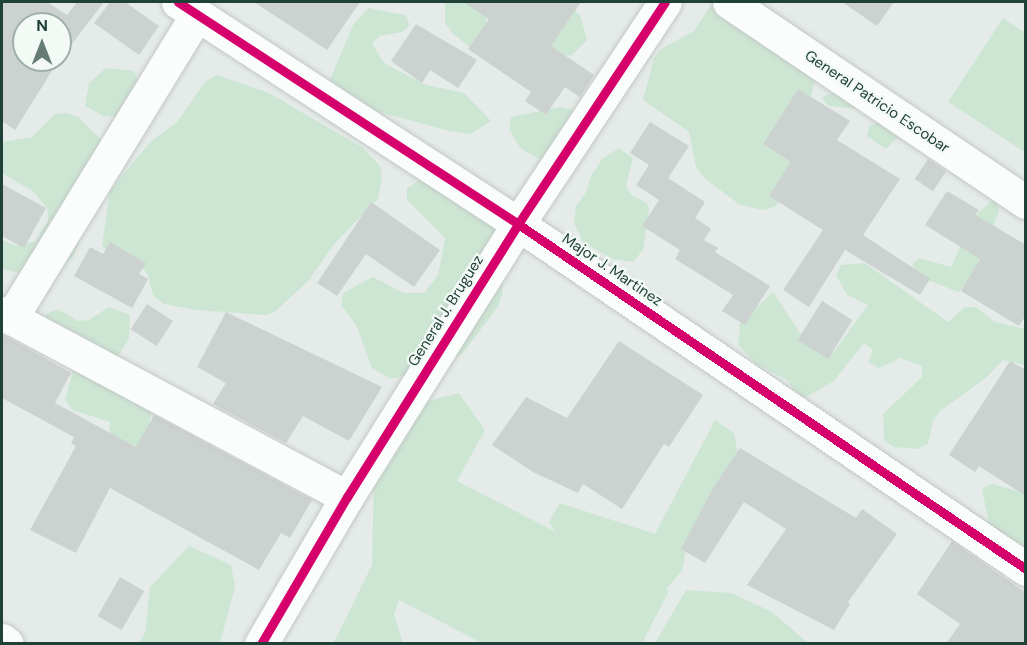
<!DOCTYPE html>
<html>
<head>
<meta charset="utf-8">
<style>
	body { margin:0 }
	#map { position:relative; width:1027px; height:645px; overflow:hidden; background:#e5ebe8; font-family:"DM Sans",sans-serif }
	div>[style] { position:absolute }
	.green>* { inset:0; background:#cde6d4 }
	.building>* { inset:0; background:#ccd2cf; transform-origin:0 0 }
	.roads { filter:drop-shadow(0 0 2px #c2c8c5) drop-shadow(0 0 2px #c2c8c5) }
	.street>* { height:33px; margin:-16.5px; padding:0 16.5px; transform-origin:16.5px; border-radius:16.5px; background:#fbfcfc }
	.cycleway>* { height:9px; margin:-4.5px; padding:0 4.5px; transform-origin:4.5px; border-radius:4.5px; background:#d6006c }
	span { translate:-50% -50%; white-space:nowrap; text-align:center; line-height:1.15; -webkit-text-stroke:4.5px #f3faf6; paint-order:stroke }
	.street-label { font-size:15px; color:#204137 }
	.frame { position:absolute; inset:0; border:3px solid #204137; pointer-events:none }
	.north { position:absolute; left:12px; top:12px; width:60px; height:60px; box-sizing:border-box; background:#f3faf6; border:2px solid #9fb0aa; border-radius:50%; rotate:0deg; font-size:16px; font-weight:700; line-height:24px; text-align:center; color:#204137 }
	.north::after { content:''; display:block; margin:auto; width:21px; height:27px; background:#657c75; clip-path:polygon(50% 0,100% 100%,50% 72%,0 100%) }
</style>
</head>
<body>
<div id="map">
	<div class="green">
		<i style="clip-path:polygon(445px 2px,486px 2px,487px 60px,453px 34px,445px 23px)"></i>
		<i style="clip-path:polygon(713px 2px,817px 73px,811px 96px,796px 114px,809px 176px,774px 207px,763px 210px,740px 205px,703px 177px,696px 167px,689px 132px,643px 100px,654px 58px,661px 49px,694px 31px)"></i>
		<i style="clip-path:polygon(571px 6px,580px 15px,587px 40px,572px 55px,550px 57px,541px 18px)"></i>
		<i style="clip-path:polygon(368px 8px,405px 15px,410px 25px,402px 32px,380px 36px,372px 43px,384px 63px,426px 85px,464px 93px,491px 121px,471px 134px,449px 131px,346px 103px,326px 89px,353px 25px)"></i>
		<i style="clip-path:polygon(1003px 18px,1025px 33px,1025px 152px,948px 102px)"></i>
		<i style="clip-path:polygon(106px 68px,134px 71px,146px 99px,117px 116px,104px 116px,85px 106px,89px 83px)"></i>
		<i style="clip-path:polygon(217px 75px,269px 93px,363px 148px,380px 166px,382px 177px,378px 199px,335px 243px,309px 280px,276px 311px,266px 315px,197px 310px,164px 304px,153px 295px,148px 275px,141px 267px,109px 254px,102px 245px,110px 191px,149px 143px,177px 122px,205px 82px)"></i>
		<i style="clip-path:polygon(843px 89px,861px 109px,828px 106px,822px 97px)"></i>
		<i style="clip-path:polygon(561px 107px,583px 112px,551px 159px,539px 159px,520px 148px,509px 129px,511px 117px)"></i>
		<i style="clip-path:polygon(67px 113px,78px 117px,112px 150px,74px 256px,49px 279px,2px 269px,2px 240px,16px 246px,35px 241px,48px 221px,48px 210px,34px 192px,2px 173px,2px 142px,32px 137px,55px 114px)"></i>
		<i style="clip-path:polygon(880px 122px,899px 136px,886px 149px,867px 136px,869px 126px)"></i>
		<i style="clip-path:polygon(619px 148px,633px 158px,626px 185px,631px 195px,647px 203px,649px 209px,643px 250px,633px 262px,613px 259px,583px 242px,574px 222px,576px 206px,586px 192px,591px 176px,602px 159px)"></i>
		<i style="clip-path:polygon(427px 175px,496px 216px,504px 271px,502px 295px,498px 307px,462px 354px,440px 366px,391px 379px,372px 368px,356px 325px,341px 305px,343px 293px,373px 277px,404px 293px,424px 293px,438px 275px,445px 238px,407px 200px,407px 188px)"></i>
		<i style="clip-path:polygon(992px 200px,997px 201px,999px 212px,968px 285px,958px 292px,913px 274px,913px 263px,919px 258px,951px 267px,975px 216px)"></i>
		<i style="clip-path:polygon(865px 263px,948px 322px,965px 307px,976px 307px,995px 322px,1025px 329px,1025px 365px,1003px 360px,987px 377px,940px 411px,933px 421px,928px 444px,917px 449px,893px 447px,884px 440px,883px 414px,922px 377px,922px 366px,900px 358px,879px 368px,868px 362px,873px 350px,864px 343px,834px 381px,801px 400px,787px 380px,755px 363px,738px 345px,740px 323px,773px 292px,804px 339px,822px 353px,833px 353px,868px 305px,847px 295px,836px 275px,841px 265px)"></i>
		<i style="clip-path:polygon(109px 307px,130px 315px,129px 338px,118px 357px,45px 325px,46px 314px,58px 309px,78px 321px,89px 320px)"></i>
		<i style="clip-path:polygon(75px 363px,152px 410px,143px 454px,108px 445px,110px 422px,73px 410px,65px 400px)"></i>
		<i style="clip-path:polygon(459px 393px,485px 430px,457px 481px,556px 532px,549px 522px,560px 503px,655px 534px,715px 420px,734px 433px,738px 454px,686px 549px,682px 571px,666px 589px,669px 591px,642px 643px,482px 643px,399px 600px,394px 614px,403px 643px,333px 644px,372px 565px,374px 478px,416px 404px)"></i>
		<i style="clip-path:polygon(992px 484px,1025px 493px,1025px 553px,989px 524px,982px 489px)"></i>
		<i style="clip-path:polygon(189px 546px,231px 565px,235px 587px,220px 643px,139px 643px,145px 632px,150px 587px)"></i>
		<i style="clip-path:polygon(686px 590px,731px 593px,772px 612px,808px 643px,655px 643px)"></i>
	</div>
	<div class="building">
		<i style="clip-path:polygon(evenodd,2px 2px,47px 2px,67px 15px,77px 2px,104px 2px,55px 66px,15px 130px,2px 121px,2px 2px,24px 24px,60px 24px,60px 60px,24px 60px,24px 24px)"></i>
		<i style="clip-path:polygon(110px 2px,125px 2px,159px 26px,139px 55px,94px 23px)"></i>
		<i style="clip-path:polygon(254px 2px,360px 2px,327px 50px)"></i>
		<i style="clip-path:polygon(463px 2px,581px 2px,551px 46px,594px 75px,580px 97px,565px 87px,546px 115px,525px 101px,531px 92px,468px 49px,489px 19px)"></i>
		<i style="clip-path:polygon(842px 2px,894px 2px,877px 26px)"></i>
		<i style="clip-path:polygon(416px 24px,477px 60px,458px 88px,430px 70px,422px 83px,391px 61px)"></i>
		<i style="clip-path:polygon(798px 89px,850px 121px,837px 140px,900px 179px,863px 235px,930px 279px,920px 295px,845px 250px,809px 307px,783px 290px,823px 230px,769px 196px,791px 162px,763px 144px)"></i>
		<i style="clip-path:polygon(650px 122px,689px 146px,668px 178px,705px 202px,695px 218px,711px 229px,704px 240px,718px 248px,715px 252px,770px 286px,745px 325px,722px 311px,733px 295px,675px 259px,680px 250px,642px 226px,659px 200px,636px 185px,649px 165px,630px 153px)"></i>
		<i style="left:928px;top:159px;width:22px;height:24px;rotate:34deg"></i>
		<i style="clip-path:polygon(2px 184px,46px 208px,24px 248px,2px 236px)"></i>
		<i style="clip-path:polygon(947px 191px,979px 210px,975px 215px,1026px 245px,1026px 315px,1019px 326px,961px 291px,980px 259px,925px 225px)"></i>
		<i style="clip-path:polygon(371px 202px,440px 250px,414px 287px,366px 254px,337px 296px,317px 283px)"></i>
		<i style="clip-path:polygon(110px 242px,146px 263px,139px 274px,148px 279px,132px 308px,74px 276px,90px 247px,103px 254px)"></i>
		<i style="left:822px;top:301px;width:36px;height:46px;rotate:32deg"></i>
		<i style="left:147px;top:304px;width:31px;height:30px;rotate:33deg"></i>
		<i style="clip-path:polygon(226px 312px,382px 387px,349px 441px,303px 416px,286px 443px,213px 404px,226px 383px,197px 367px)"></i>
		<i style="clip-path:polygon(2px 334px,71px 373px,55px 403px,136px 447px,154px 415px,312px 500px,290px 538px,281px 533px,259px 570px,110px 488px,76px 553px,30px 530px,76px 446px,71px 443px,74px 437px,2px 398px)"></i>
		<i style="clip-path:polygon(619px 341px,703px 395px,669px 447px,664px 444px,622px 509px,583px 484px,578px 493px,533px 472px,492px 445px,526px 397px,567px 418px)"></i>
		<i style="clip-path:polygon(1010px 361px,1026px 370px,1026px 496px,979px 466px,975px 472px,949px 455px)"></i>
		<i style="clip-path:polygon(740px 448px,856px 518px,862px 509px,897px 534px,848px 602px,850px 604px,834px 630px,747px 585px,786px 529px,744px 502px,705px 563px,681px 549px,713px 488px)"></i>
		<i style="clip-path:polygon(952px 541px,1026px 593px,1026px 644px,946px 644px,960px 624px,917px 594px)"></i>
		<i style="left:120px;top:577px;width:28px;height:45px;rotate:30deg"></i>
	</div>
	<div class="roads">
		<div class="street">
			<i style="left:178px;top:2px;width:406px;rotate:33.1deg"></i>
			<i style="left:518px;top:224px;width:614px;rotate:34.18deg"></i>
			<i style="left:729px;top:2px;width:358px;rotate:34deg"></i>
			<i style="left:2px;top:313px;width:391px;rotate:28.1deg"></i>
			<i style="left:11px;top:318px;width:356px;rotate:-58.5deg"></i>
			<i style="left:2px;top:640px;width:6px;rotate:39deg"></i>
			<i style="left:261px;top:644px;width:170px;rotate:-59.7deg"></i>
			<i style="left:347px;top:497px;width:322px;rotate:-57.9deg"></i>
			<i style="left:518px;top:224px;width:266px;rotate:-56.5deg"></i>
		</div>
	</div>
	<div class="cycleway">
		<i style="left:178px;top:2px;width:406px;rotate:33.1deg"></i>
		<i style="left:518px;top:224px;width:614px;rotate:34.18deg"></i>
		<i style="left:261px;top:644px;width:170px;rotate:-59.7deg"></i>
		<i style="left:347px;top:497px;width:322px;rotate:-57.9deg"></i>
		<i style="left:518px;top:224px;width:266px;rotate:-56.5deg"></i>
	</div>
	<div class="street-label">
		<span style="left:877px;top:102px;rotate:34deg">General Patricio Escobar</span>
		<span style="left:612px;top:270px;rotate:34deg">Major J. Martinez</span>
		<span style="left:446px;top:311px;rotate:-58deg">General J. Bruguez</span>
	</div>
	<div class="frame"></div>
	<div class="north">N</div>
</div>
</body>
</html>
